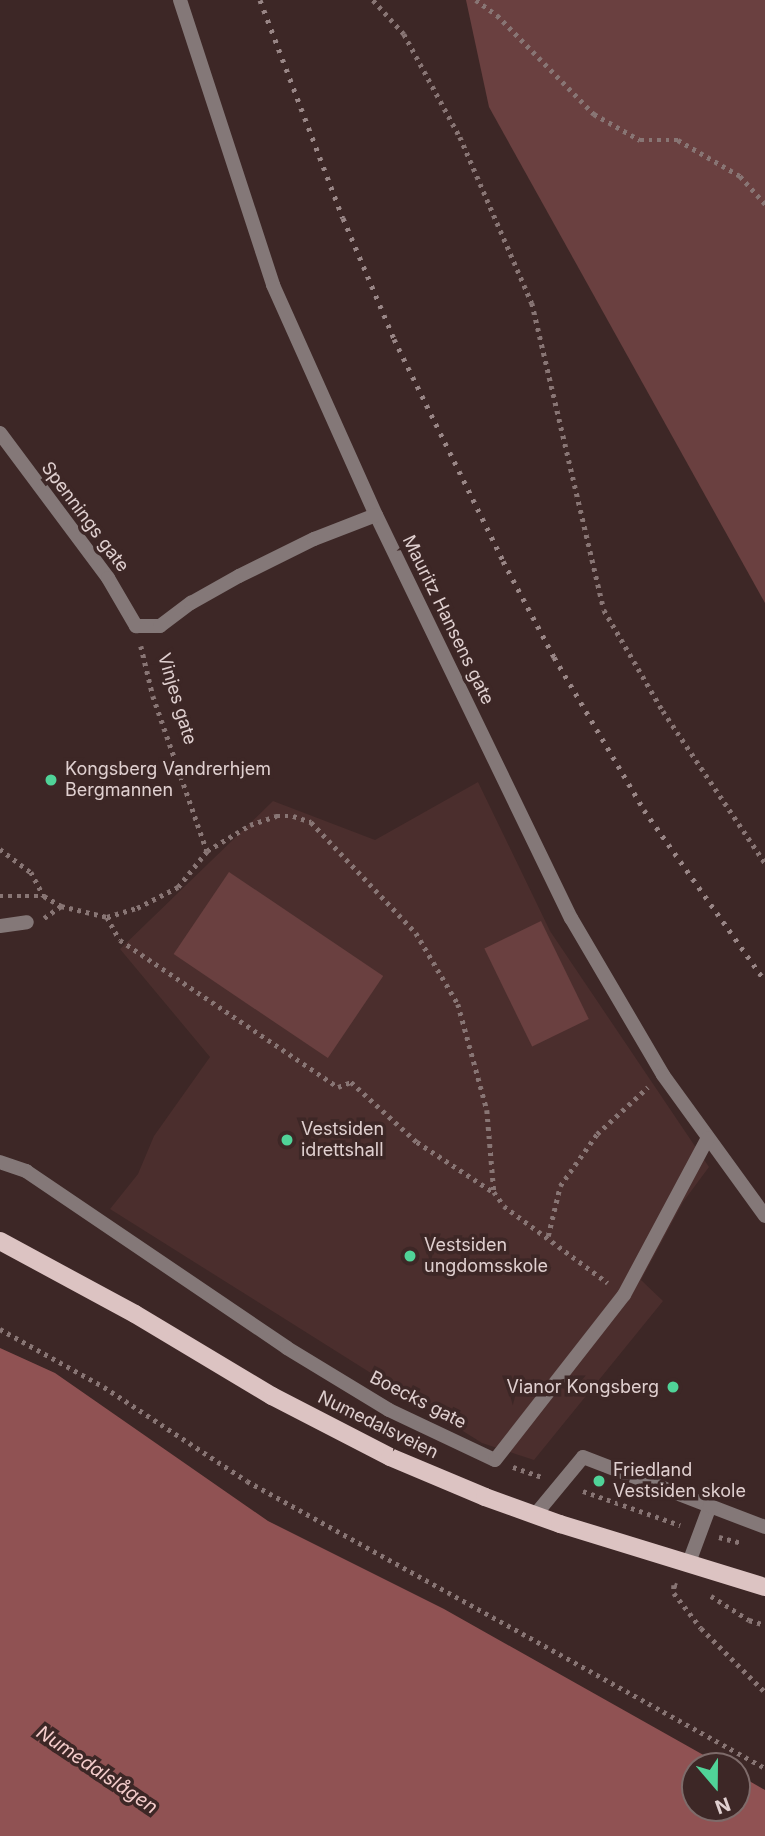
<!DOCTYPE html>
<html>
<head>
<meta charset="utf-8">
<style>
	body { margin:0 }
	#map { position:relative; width:765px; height:1836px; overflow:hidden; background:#3d2726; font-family:Inter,sans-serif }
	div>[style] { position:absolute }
	.built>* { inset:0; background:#4b2e2d }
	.green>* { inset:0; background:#6a4040; transform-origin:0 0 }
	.water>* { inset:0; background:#905253 }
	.path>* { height:4.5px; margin-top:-2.25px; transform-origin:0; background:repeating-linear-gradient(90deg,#887574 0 3.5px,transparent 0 8.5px) }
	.service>* { height:14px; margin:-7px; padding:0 7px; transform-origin:7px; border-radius:7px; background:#847878 }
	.minor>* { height:14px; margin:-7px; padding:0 7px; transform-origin:7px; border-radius:7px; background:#847878 }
	.primary>* { height:18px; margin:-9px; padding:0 9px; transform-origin:9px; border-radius:9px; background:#dcc3c2 }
	.rail>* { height:5px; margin-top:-2.5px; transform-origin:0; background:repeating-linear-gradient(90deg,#998686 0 3.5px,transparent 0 10.5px) }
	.dots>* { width:19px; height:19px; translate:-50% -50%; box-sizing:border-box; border:4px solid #3d2726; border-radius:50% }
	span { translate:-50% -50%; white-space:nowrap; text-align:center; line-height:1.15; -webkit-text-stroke:7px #3d2726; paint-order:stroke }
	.street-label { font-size:18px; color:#e0d0d0 }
	.poi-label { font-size:18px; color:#e0d0d0 }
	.left { translate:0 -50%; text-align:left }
	.right { translate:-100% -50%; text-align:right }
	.water-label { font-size:19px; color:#f5cdcc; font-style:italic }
	.north { position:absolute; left:681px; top:1752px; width:70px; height:70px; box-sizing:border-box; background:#3d2726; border:2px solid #7e6b6a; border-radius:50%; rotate:160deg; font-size:19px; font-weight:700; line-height:28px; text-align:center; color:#e0d0d0 }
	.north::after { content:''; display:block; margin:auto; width:24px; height:32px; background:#50d398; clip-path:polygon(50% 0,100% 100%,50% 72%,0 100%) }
</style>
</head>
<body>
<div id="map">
	<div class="built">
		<i style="clip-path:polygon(478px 782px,550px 931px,709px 1167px,683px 1202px,641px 1280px,663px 1301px,534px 1460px,482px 1443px,110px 1209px,138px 1174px,154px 1136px,210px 1057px,120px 949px,273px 801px,375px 840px)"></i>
	</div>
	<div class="green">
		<i style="clip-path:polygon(466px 0,765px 0,765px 603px,489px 107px)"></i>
		<i style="left:229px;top:872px;width:186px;height:99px;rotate:34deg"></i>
		<i style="left:541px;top:921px;width:109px;height:63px;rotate:64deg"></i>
	</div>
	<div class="water">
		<i style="clip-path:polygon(0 1348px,55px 1373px,268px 1521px,444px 1609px,723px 1766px,695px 1766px,695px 1808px,737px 1808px,737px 1774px,765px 1790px,765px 1836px,0 1836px)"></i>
	</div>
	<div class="path">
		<i style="left:373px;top:0;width:46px;rotate:47.6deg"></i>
		<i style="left:404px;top:34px;width:117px;rotate:61.5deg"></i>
		<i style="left:460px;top:137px;width:181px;rotate:66.6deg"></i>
		<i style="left:532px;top:303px;width:315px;rotate:76.8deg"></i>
		<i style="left:604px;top:610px;width:117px;rotate:59.7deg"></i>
		<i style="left:663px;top:711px;width:183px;rotate:56.1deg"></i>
		<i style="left:476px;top:0;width:26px;rotate:36deg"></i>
		<i style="left:497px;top:15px;width:139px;rotate:45.6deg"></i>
		<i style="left:594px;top:114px;width:53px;rotate:29.5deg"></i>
		<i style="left:640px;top:140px;width:38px"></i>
		<i style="left:678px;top:140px;width:72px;rotate:30.1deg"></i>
		<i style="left:740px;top:176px;width:38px;rotate:48deg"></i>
		<i style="left:141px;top:646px;width:51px;rotate:76.5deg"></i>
		<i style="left:153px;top:696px;width:164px;rotate:70.8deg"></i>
		<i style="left:0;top:849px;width:39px;rotate:37deg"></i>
		<i style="left:31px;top:872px;width:27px;rotate:62deg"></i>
		<i style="left:0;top:896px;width:44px"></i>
		<i style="left:44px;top:896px;width:20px;rotate:30deg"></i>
		<i style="left:107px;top:917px;width:26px;rotate:61deg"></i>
		<i style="left:120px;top:940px;width:263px;rotate:34deg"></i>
		<i style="left:338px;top:1087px;width:14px;rotate:-21deg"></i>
		<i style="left:351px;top:1082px;width:89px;rotate:42.3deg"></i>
		<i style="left:417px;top:1142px;width:91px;rotate:33.3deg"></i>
		<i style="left:44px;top:918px;width:21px;rotate:-35deg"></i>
		<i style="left:61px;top:906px;width:47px;rotate:13.4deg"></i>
		<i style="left:107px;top:917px;width:31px;rotate:-17deg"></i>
		<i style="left:137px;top:908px;width:46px;rotate:-27.1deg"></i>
		<i style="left:178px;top:887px;width:46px;rotate:-51.1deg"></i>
		<i style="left:207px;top:851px;width:50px;rotate:-31.2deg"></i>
		<i style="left:250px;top:825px;width:28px;rotate:-19deg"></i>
		<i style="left:276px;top:816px;width:17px"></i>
		<i style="left:293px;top:816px;width:19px;rotate:18deg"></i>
		<i style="left:311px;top:822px;width:153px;rotate:46.6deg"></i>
		<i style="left:416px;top:933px;width:82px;rotate:59.4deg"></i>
		<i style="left:458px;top:1004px;width:110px;rotate:74.7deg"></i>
		<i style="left:487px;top:1110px;width:82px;rotate:85.1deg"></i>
		<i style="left:494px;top:1192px;width:17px;rotate:54deg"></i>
		<i style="left:504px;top:1206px;width:129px;rotate:36.5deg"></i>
		<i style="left:548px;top:1236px;width:51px;rotate:-76.5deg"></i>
		<i style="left:560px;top:1186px;width:64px;rotate:-54.6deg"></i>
		<i style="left:597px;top:1134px;width:69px;rotate:-42.7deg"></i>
		<i style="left:0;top:1329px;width:119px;rotate:29.1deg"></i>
		<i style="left:104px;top:1387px;width:171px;rotate:33.3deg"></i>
		<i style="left:247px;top:1481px;width:592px;rotate:28.99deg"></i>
		<i style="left:513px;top:1467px;width:31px;rotate:19deg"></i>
		<i style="left:583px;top:1491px;width:103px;rotate:19.3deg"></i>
		<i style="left:719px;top:1537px;width:23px;rotate:15deg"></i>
		<i style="left:677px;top:1586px;width:3px;rotate:-162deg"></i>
		<i style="left:674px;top:1585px;width:8px;rotate:90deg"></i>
		<i style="left:674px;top:1593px;width:44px;rotate:52.4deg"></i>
		<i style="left:701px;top:1628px;width:91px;rotate:45deg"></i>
		<i style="left:711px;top:1596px;width:45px;rotate:32.3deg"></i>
		<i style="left:749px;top:1620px;width:17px;rotate:17deg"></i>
	</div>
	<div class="service">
		<i style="left:535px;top:1515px;width:75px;rotate:-50.4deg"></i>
		<i style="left:583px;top:1457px;width:136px;rotate:21.1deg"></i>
		<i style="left:688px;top:1565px;width:63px;rotate:-69.6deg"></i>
		<i style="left:710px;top:1506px;width:59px;rotate:20.9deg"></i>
	</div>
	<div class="minor">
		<i style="left:180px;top:0;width:300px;rotate:71.9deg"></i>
		<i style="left:273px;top:285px;width:252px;rotate:65.9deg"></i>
		<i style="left:376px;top:515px;width:448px;rotate:64.2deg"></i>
		<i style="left:571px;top:918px;width:182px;rotate:59.6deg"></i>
		<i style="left:663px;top:1075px;width:174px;rotate:54.1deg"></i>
		<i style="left:0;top:433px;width:181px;rotate:53.3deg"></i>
		<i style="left:108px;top:578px;width:56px;rotate:59.7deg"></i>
		<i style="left:136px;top:626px;width:24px"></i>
		<i style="left:160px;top:626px;width:39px;rotate:-37deg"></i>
		<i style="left:191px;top:603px;width:55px;rotate:-29.4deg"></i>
		<i style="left:239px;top:576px;width:84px;rotate:-26.3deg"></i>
		<i style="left:314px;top:539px;width:66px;rotate:-21.2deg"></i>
		<i style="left:0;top:926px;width:27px;rotate:-8deg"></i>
		<i style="left:0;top:1162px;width:28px;rotate:19deg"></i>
		<i style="left:26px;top:1171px;width:315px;rotate:34.1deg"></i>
		<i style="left:287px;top:1348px;width:119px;rotate:31.3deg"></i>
		<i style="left:389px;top:1410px;width:117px;rotate:25.3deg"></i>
		<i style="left:495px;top:1460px;width:209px;rotate:-52deg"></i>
		<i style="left:624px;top:1295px;width:178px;rotate:-61.9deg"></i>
	</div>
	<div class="primary">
		<i style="left:0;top:1241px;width:153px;rotate:28.4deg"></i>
		<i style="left:135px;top:1314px;width:160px;rotate:30.9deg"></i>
		<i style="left:272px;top:1396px;width:133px;rotate:27.3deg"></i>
		<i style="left:390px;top:1457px;width:103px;rotate:22.8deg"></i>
		<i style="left:485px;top:1497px;width:80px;rotate:19.8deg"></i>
		<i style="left:560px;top:1524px;width:214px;rotate:17.1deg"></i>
	</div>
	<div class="rail">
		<i style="left:260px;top:0;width:233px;rotate:69.2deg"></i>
		<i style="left:343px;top:218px;width:131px;rotate:67.1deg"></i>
		<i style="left:394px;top:339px;width:247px;rotate:63.8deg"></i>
		<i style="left:503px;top:561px;width:109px;rotate:62deg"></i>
		<i style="left:554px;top:657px;width:178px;rotate:59.5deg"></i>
		<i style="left:644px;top:810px;width:209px;rotate:54.7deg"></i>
	</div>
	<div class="dots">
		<i style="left:51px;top:780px;background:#50d398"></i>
		<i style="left:287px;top:1140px;background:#50d398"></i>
		<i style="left:410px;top:1256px;background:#50d398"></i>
		<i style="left:673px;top:1387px;background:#50d398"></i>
		<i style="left:599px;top:1481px;background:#50d398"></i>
	</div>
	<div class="street-label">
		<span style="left:85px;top:517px;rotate:53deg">Spennings gate</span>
		<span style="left:448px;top:620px;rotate:64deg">Mauritz Hansens gate</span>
		<span style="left:177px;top:699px;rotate:73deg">Vinjes gate</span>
		<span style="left:418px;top:1400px;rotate:27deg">Boecks gate</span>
		<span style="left:378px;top:1425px;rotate:26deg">Numedalsveien</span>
	</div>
	<div class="poi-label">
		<span class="left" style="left:65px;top:780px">Kongsberg Vandrerhjem<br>Bergmannen</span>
		<span class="left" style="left:301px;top:1140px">Vestsiden<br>idrettshall</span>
		<span class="left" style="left:424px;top:1256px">Vestsiden<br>ungdomsskole</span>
		<span class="right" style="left:659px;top:1387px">Vianor Kongsberg</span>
		<span class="left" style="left:613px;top:1481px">Friedland<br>Vestsiden skole</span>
	</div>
	<div class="water-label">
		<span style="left:97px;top:1770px;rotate:34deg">Numedalslågen</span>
	</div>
	<div class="north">N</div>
</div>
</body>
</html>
